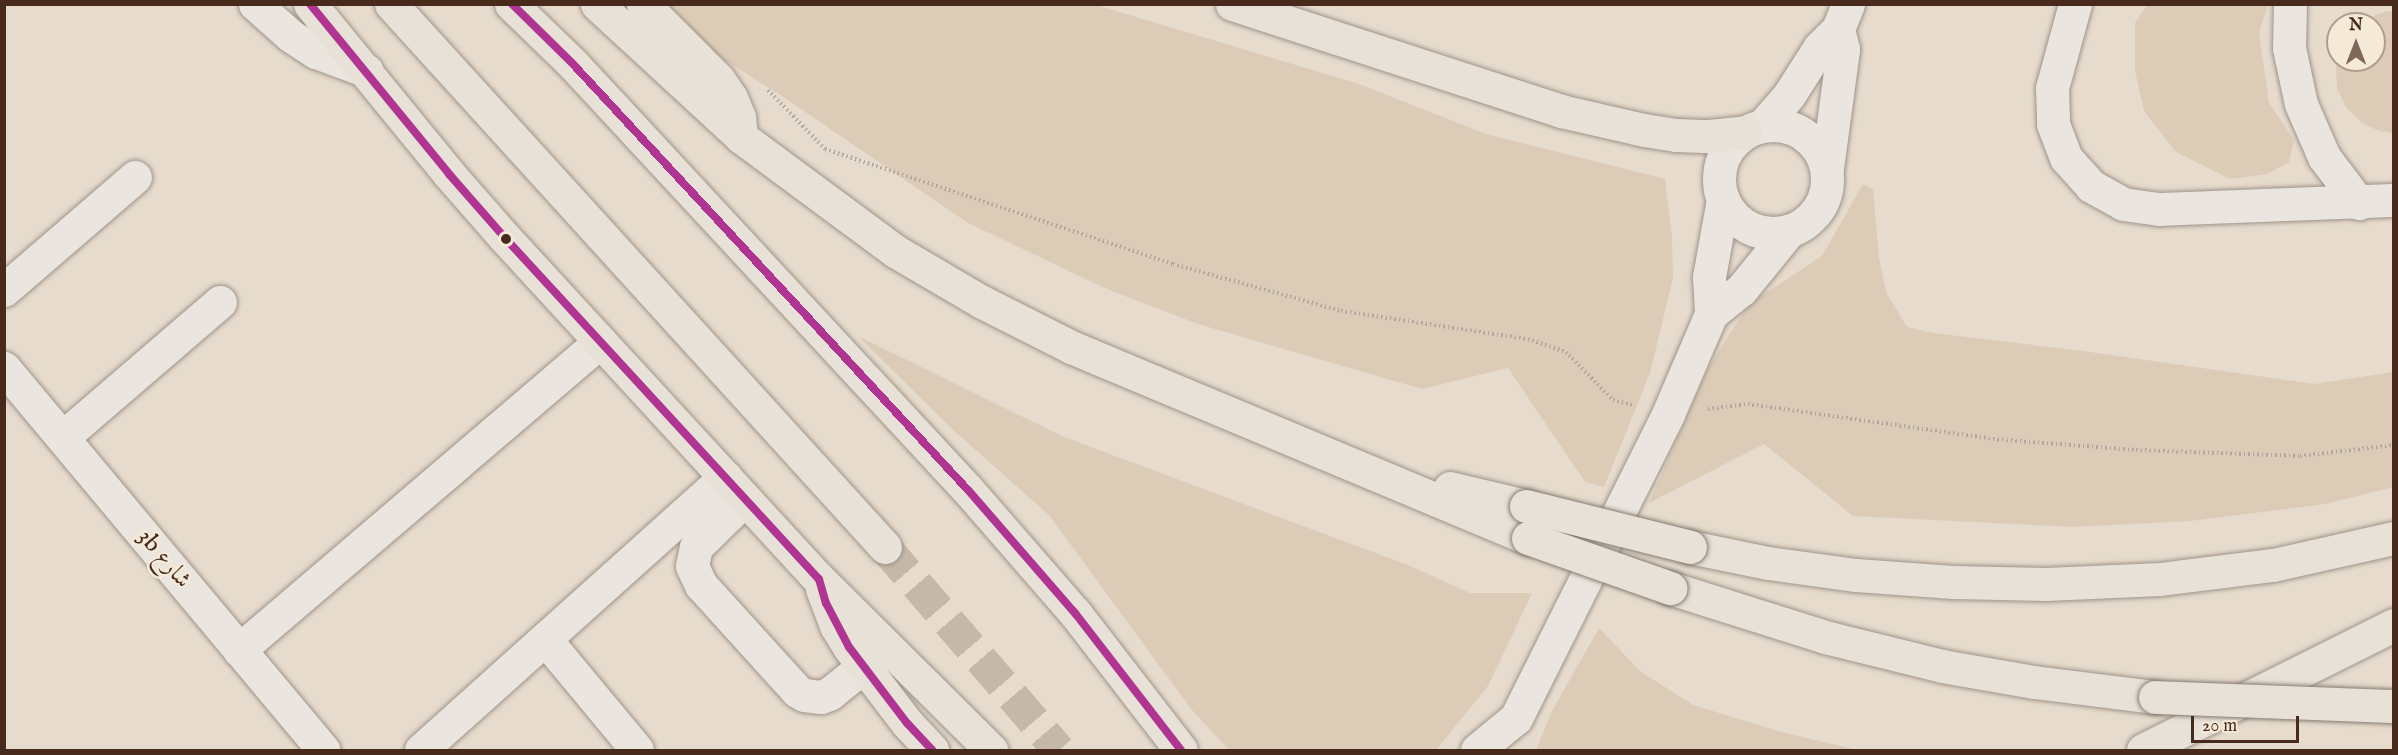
<!DOCTYPE html>
<html>
<head>
<meta charset="utf-8">
<style>
	body { margin:0 }
	#map { position:relative; width:2398px; height:755px; overflow:hidden; background:#e6dbcc; font-family:"IM FELL English",Amiri,serif }
	div>[style] { position:absolute }
	.green>* { inset:0; background:#dcccb7 }
	.major-tunnel>* { height:33px; margin-top:-16.5px; transform-origin:0; background:repeating-linear-gradient(90deg,#c6b8a9 0 33px,transparent 0 49px) }
	.path>* { height:4px; margin-top:-2px; transform-origin:0; background:repeating-linear-gradient(90deg,#afa7a0 0 1.5px,transparent 0 4.5px) }
	.roads { filter:drop-shadow(0 0 2px #9e948a) drop-shadow(0 0 2px #9e948a) }
	.minor>* { height:33px; margin:-16.5px; padding:0 16.5px; transform-origin:16.5px; border-radius:16.5px; background:#eae5de }
	.minor>.ring { margin:-16.5px; padding:0; box-sizing:content-box; background:none; border:33px solid #eae5de; border-radius:50% }
	.major>* { height:33px; margin:-16.5px; padding:0 16.5px; transform-origin:16.5px; border-radius:16.5px; background:#e7e1d8 }
	.bridges { filter:drop-shadow(0 0 2px #877d73) drop-shadow(0 0 2px #877d73) }
	.major-bridge>* { height:33px; margin:-16.5px; padding:0 16.5px; transform-origin:16.5px; border-radius:16.5px; background:#e7e1d8 }
	.bus-1>* { height:8px; margin:-4px; padding:0 4px; transform-origin:4px; border-radius:4px; background:#b03593 }
	.dots>* { width:16px; height:16px; translate:-50% -50%; box-sizing:border-box; border:3px solid #f5e9d7; border-radius:50% }
	span { translate:-50% -50%; white-space:nowrap; text-align:center; line-height:1.15; -webkit-text-stroke:5px #f5e9d7; paint-order:stroke }
	.street-label { font-size:24px; color:#482a1d }
	.frame { position:absolute; inset:0; border:6px solid #482a1d; pointer-events:none }
	.north { position:absolute; left:2326px; top:12px; width:60px; height:60px; box-sizing:border-box; background:#f5e9d7; border:2px solid #b09d8d; border-radius:50%; rotate:0deg; font-size:16px; font-weight:700; line-height:24px; text-align:center; color:#482a1d }
	.north::after { content:''; display:block; margin:auto; width:21px; height:27px; background:#7f685a; clip-path:polygon(50% 0,100% 100%,50% 72%,0 100%) }
	.scale { position:absolute; left:2191px; top:716px; width:108px; height:27px; box-sizing:border-box; border:3px solid #482a1d; border-top:0; padding-left:8px; font-size:18px; line-height:21px; white-space:nowrap; color:#482a1d; -webkit-text-stroke:4px #f5e9d7; paint-order:stroke }
</style>
</head>
<body>
<div id="map">
	<div class="green">
		<i style="clip-path:polygon(2148px 4px,2268px 5px,2259px 33px,2269px 103px,2294px 140px,2289px 162px,2267px 174px,2230px 179px,2176px 152px,2144px 111px,2135px 71px,2135px 23px)"></i>
		<i style="clip-path:polygon(649px 5px,1096px 5px,1359px 84px,1486px 134px,1665px 179px,1672px 237px,1673px 278px,1650px 373px,1604px 487px,1585px 482px,1508px 368px,1422px 389px,1198px 324px,1109px 290px,968px 223px,782px 96px,674px 28px)"></i>
		<i style="clip-path:polygon(2387px 11px,2393px 11px,2393px 133px,2379px 131px,2361px 122px,2346px 107px,2337px 88px,2336px 68px,2338px 57px,2338px 60px,2374px 60px,2374px 24px,2360px 24px,2368px 18px)"></i>
		<i style="clip-path:polygon(1863px 184px,1873px 189px,1879px 258px,1886px 292px,1907px 327px,1933px 333px,2083px 351px,2315px 384px,2393px 372px,2393px 487px,2325px 504px,2190px 521px,2074px 527px,1853px 516px,1764px 444px,1649px 503px,1708px 368px,1749px 304px,1822px 256px)"></i>
		<i style="clip-path:polygon(858px 336px,1064px 437px,1408px 565px,1470px 593px,1532px 593px,1488px 686px,1436px 750px,1229px 750px,1191px 709px,1049px 515px,951px 428px)"></i>
		<i style="clip-path:polygon(1599px 628px,1640px 671px,1693px 705px,1778px 731px,1857px 750px,1536px 750px,1552px 711px)"></i>
	</div>
	<div class="major-tunnel">
		<i style="left:885px;top:547px;width:267px;rotate:49.4deg"></i>
	</div>
	<div class="path">
		<i style="left:768px;top:90px;width:82px;rotate:46deg"></i>
		<i style="left:825px;top:149px;width:367px;rotate:18.3deg"></i>
		<i style="left:1173px;top:264px;width:174px;rotate:15.6deg"></i>
		<i style="left:1341px;top:311px;width:189px;rotate:8.5deg"></i>
		<i style="left:1528px;top:339px;width:40px;rotate:18.9deg"></i>
		<i style="left:1566px;top:352px;width:67px;rotate:45.6deg"></i>
		<i style="left:1613px;top:400px;width:21px;rotate:14deg"></i>
		<i style="left:1708px;top:409px;width:40px;rotate:-7.1deg"></i>
		<i style="left:1748px;top:404px;width:247px;rotate:8.1deg"></i>
		<i style="left:1993px;top:439px;width:143px;rotate:4.4deg"></i>
		<i style="left:2136px;top:450px;width:164px;rotate:2.1deg"></i>
		<i style="left:2300px;top:456px;width:95px;rotate:-6.7deg"></i>
	</div>
	<div class="roads">
		<div class="minor">
			<i style="left:255px;top:4px;width:48px;rotate:41.6deg"></i>
			<i style="left:291px;top:36px;width:30px;rotate:33deg"></i>
			<i style="left:316px;top:52px;width:54px;rotate:20.4deg"></i>
			<i style="left:2075px;top:4px;width:87px;rotate:105.3deg"></i>
			<i style="left:2052px;top:88px;width:36px;rotate:88deg"></i>
			<i style="left:2053px;top:124px;width:36px;rotate:69deg"></i>
			<i style="left:2066px;top:158px;width:38px;rotate:48deg"></i>
			<i style="left:2091px;top:186px;width:37px;rotate:29deg"></i>
			<i style="left:2123px;top:204px;width:36px;rotate:8deg"></i>
			<i style="left:2159px;top:209px;width:235px;rotate:-2.2deg"></i>
			<i style="left:2290px;top:4px;width:44px;rotate:91.3deg"></i>
			<i style="left:2289px;top:48px;width:57px;rotate:77.9deg"></i>
			<i style="left:2301px;top:104px;width:58px;rotate:66.5deg"></i>
			<i style="left:2324px;top:157px;width:58px;rotate:52.7deg"></i>
			<i class="ring" style="left:1719px;top:125px;width:75px;height:75px"></i>
			<i style="left:1763px;top:125px;width:40px;rotate:-49deg"></i>
			<i style="left:1789px;top:95px;width:56px;rotate:-57.4deg"></i>
			<i style="left:1819px;top:48px;width:27px;rotate:-45deg"></i>
			<i style="left:1838px;top:29px;width:27px;rotate:-68deg"></i>
			<i style="left:1827px;top:168px;width:120px;rotate:-82.3deg"></i>
			<i style="left:1843px;top:49px;width:21px;rotate:-104deg"></i>
			<i style="left:4px;top:290px;width:173px;rotate:-40.8deg"></i>
			<i style="left:1711px;top:314px;width:38px;rotate:-39deg"></i>
			<i style="left:1741px;top:290px;width:76px;rotate:-50.9deg"></i>
			<i style="left:4px;top:368px;width:498px;rotate:50.1deg"></i>
			<i style="left:63px;top:437px;width:207px;rotate:-40.7deg"></i>
			<i style="left:745px;top:499px;width:69px;rotate:135.6deg"></i>
			<i style="left:696px;top:547px;width:19px;rotate:102deg"></i>
			<i style="left:692px;top:566px;width:21px;rotate:65deg"></i>
			<i style="left:701px;top:585px;width:143px;rotate:47.8deg"></i>
			<i style="left:797px;top:691px;width:8px;rotate:30deg"></i>
			<i style="left:804px;top:695px;width:17px;rotate:7deg"></i>
			<i style="left:821px;top:697px;width:9px;rotate:-21deg"></i>
			<i style="left:829px;top:694px;width:45px;rotate:-38.7deg"></i>
			<i style="left:545px;top:639px;width:144px;rotate:50.3deg"></i>
			<i style="left:239px;top:650px;width:475px;rotate:-40.5deg"></i>
			<i style="left:421px;top:750px;width:409px;rotate:-41.9deg"></i>
			<i style="left:1477px;top:750px;width:50px;rotate:-39.4deg"></i>
			<i style="left:1516px;top:718px;width:340px;rotate:-63.4deg"></i>
			<i style="left:1668px;top:414px;width:109px;rotate:-66.7deg"></i>
			<i style="left:1711px;top:314px;width:37px;rotate:-93deg"></i>
			<i style="left:1709px;top:277px;width:79px;rotate:-79.8deg"></i>
		</div>
		<div class="major">
			<i style="left:310px;top:4px;width:220px;rotate:50.7deg"></i>
			<i style="left:449px;top:174px;width:86px;rotate:48.8deg"></i>
			<i style="left:506px;top:239px;width:462px;rotate:47.4deg"></i>
			<i style="left:819px;top:579px;width:243px;rotate:44.8deg"></i>
			<i style="left:391px;top:4px;width:734px;rotate:47.71deg"></i>
			<i style="left:511px;top:4px;width:85px;rotate:44deg"></i>
			<i style="left:572px;top:63px;width:582px;rotate:47.16deg"></i>
			<i style="left:968px;top:490px;width:163px;rotate:49deg"></i>
			<i style="left:1075px;top:613px;width:173px;rotate:52.3deg"></i>
			<i style="left:597px;top:4px;width:196px;rotate:42.7deg"></i>
			<i style="left:741px;top:137px;width:192px;rotate:36.5deg"></i>
			<i style="left:895px;top:251px;width:101px;rotate:30.4deg"></i>
			<i style="left:982px;top:302px;width:100px;rotate:26.8deg"></i>
			<i style="left:1071px;top:347px;width:495px;rotate:22.7deg"></i>
			<i style="left:643px;top:4px;width:107px;rotate:45deg"></i>
			<i style="left:719px;top:80px;width:22px;rotate:56deg"></i>
			<i style="left:731px;top:98px;width:21px;rotate:67deg"></i>
			<i style="left:739px;top:117px;width:20px;rotate:84deg"></i>
			<i style="left:1232px;top:4px;width:346px;rotate:18deg"></i>
			<i style="left:1561px;top:111px;width:85px;rotate:12.9deg"></i>
			<i style="left:1644px;top:130px;width:32px;rotate:9deg"></i>
			<i style="left:1676px;top:135px;width:33px;rotate:2deg"></i>
			<i style="left:1709px;top:136px;width:37px;rotate:-6deg"></i>
			<i style="left:1450px;top:488px;width:78px;rotate:13.3deg"></i>
			<i style="left:1690px;top:547px;width:80px;rotate:11.6deg"></i>
			<i style="left:1768px;top:563px;width:89px;rotate:7.8deg"></i>
			<i style="left:1856px;top:575px;width:97px;rotate:4.1deg"></i>
			<i style="left:1953px;top:582px;width:93px;rotate:1.2deg"></i>
			<i style="left:2046px;top:584px;width:114px;rotate:-2.5deg"></i>
			<i style="left:2160px;top:579px;width:114px;rotate:-7.1deg"></i>
			<i style="left:2273px;top:565px;width:124px;rotate:-12.6deg"></i>
			<i style="left:1670px;top:588px;width:163px;rotate:17.5deg"></i>
			<i style="left:1825px;top:637px;width:121px;rotate:13.9deg"></i>
			<i style="left:1942px;top:666px;width:93px;rotate:9.9deg"></i>
			<i style="left:2034px;top:682px;width:122px;rotate:7.1deg"></i>
			<i style="left:822px;top:589px;width:40px;rotate:69deg"></i>
			<i style="left:836px;top:626px;width:25px;rotate:58deg"></i>
			<i style="left:849px;top:647px;width:96px;rotate:52.7deg"></i>
			<i style="left:907px;top:723px;width:37px;rotate:47deg"></i>
			<i style="left:2143px;top:750px;width:280px;rotate:-26.5deg"></i>
		</div>
	</div>
	<div class="bridges">
		<div class="major-bridge">
			<i style="left:1526px;top:506px;width:169px;rotate:14deg"></i>
			<i style="left:1528px;top:538px;width:151px;rotate:19.4deg"></i>
			<i style="left:2155px;top:697px;width:239px;rotate:2.2deg"></i>
		</div>
	</div>
	<div class="bus-1">
		<i style="left:310px;top:4px;width:220px;rotate:50.7deg"></i>
		<i style="left:449px;top:174px;width:86px;rotate:48.8deg"></i>
		<i style="left:506px;top:239px;width:462px;rotate:47.4deg"></i>
		<i style="left:819px;top:579px;width:25px;rotate:74deg"></i>
		<i style="left:826px;top:603px;width:50px;rotate:62.4deg"></i>
		<i style="left:849px;top:647px;width:96px;rotate:52.7deg"></i>
		<i style="left:907px;top:723px;width:37px;rotate:47deg"></i>
		<i style="left:512px;top:4px;width:84px;rotate:44.5deg"></i>
		<i style="left:572px;top:63px;width:582px;rotate:47.16deg"></i>
		<i style="left:968px;top:490px;width:163px;rotate:49deg"></i>
		<i style="left:1075px;top:613px;width:173px;rotate:52.3deg"></i>
	</div>
	<div class="dots">
		<i style="left:506px;top:239px;background:#482a1d"></i>
	</div>
	<div class="street-label">
		<span style="left:164px;top:559px;rotate:50deg">3b شارع</span>
	</div>
	<div class="frame"></div>
	<div class="north">N</div>
	<div class="scale">20 m</div>
</div>
</body>
</html>
